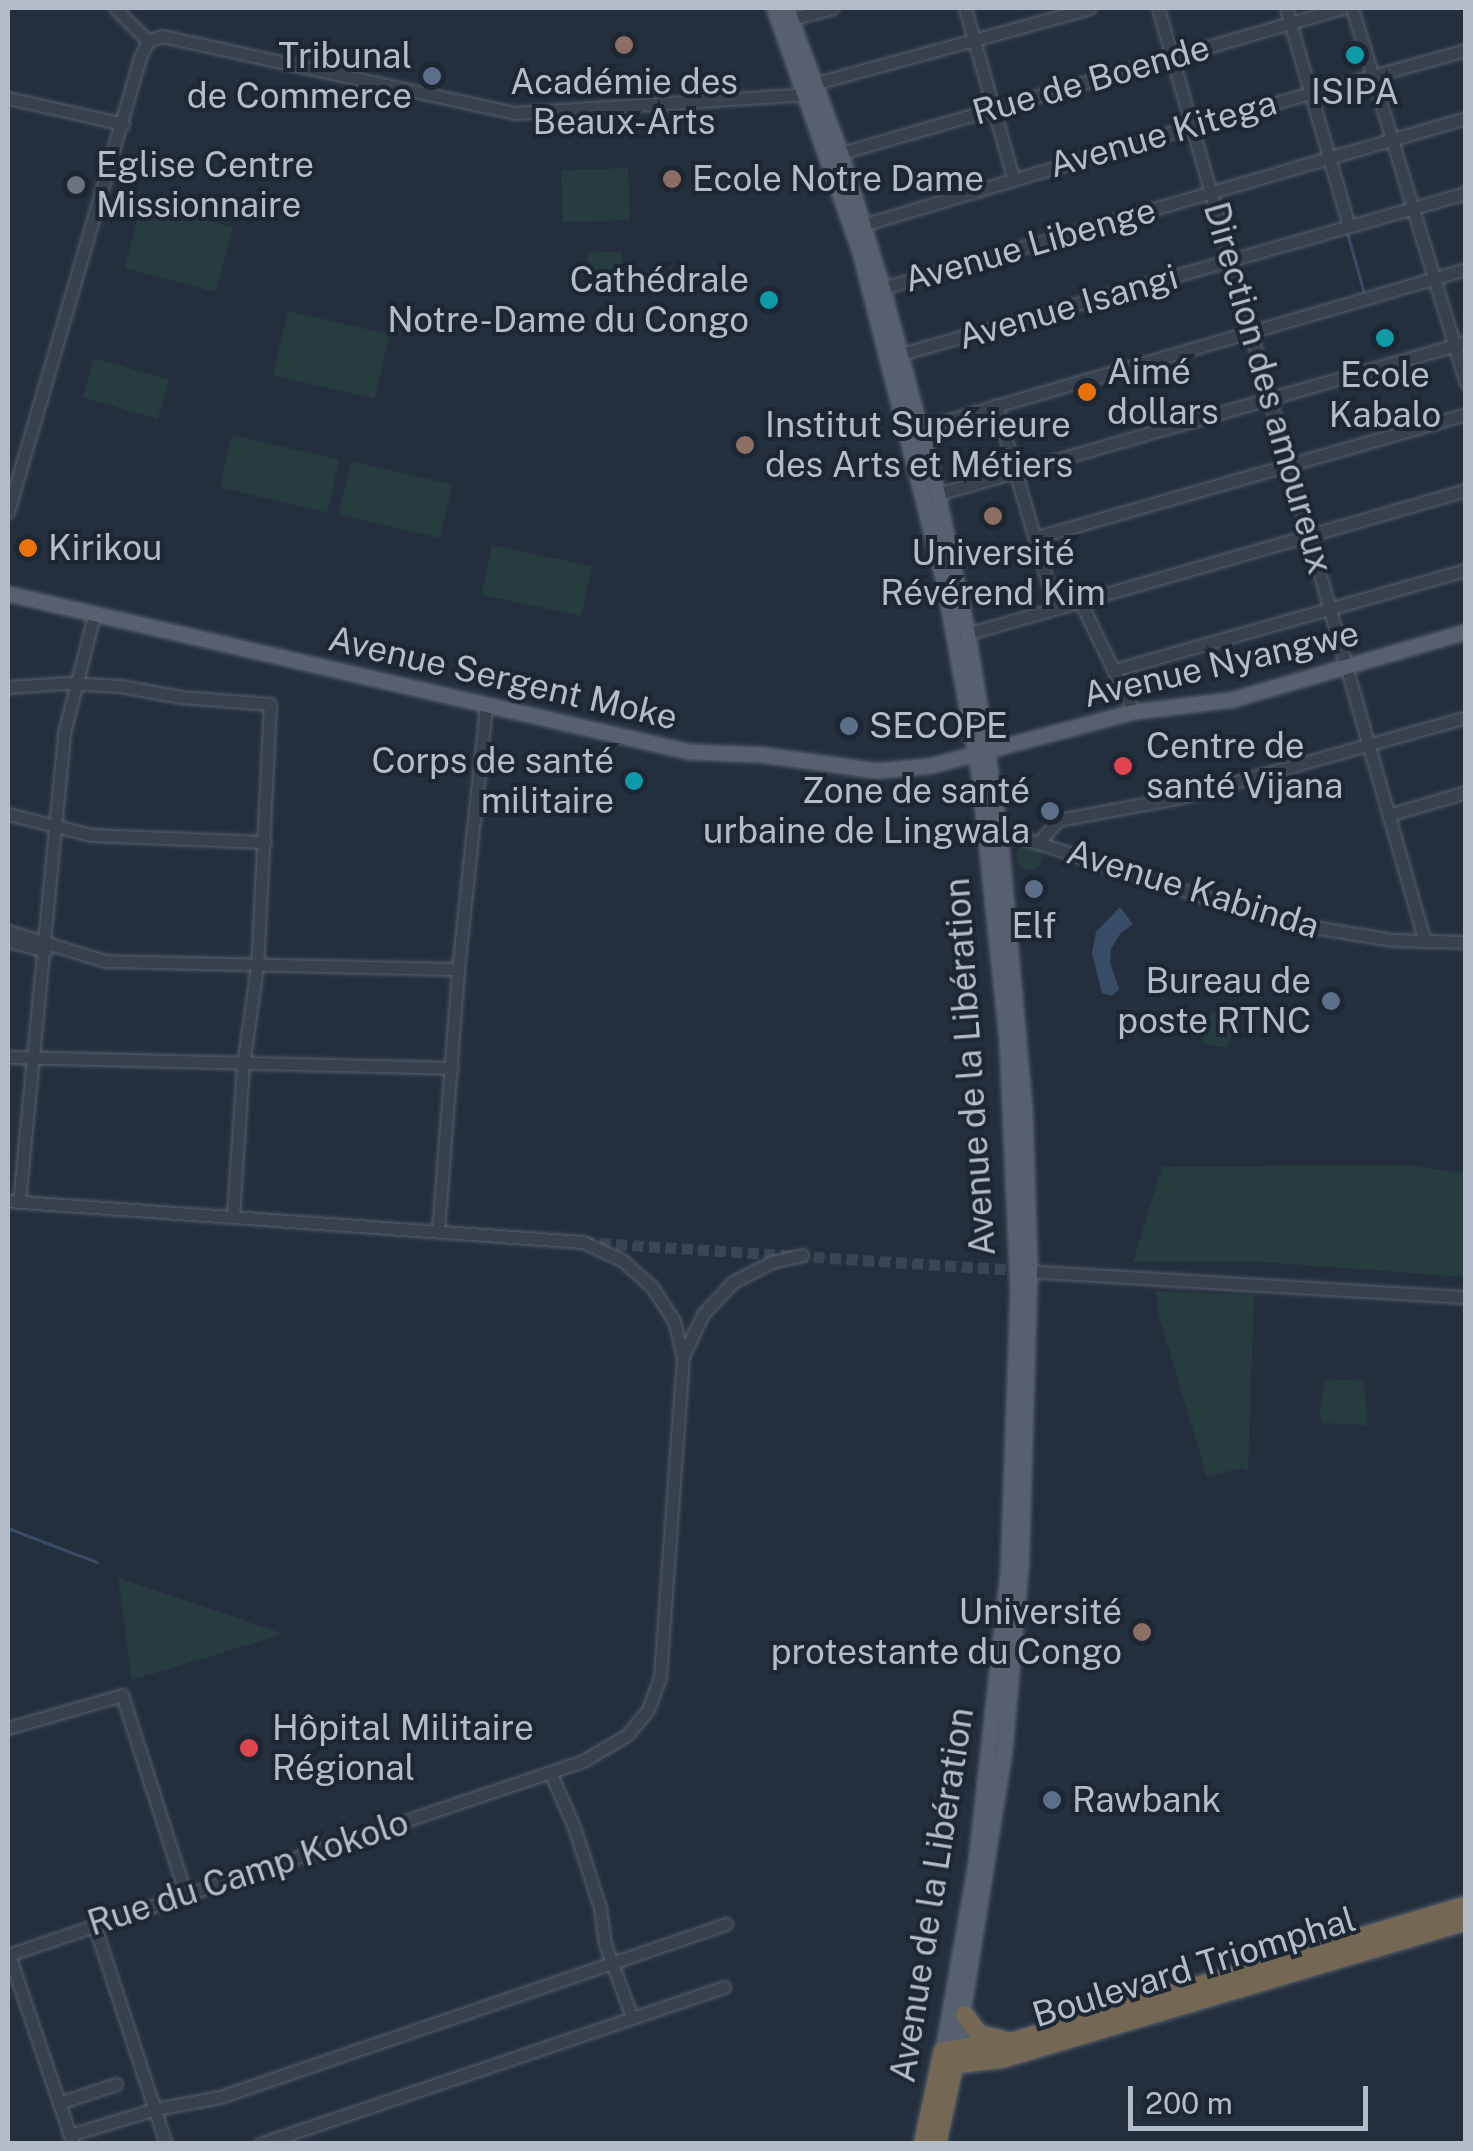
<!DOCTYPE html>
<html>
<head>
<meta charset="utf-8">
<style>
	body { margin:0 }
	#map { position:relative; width:1473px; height:2151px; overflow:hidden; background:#242f3e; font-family:"Public Sans",sans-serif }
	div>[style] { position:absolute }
	.green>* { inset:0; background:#263c3f; transform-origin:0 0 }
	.round { border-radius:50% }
	.water>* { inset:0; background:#394c67 }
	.stream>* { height:2.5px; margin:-1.25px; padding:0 1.25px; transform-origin:1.25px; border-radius:1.25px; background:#394c67 }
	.minor-tunnel>* { height:11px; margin-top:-5.5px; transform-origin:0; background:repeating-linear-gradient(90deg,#3a4453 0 11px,transparent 0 16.5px) }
	.roads { filter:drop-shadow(0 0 2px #565f6c) drop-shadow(0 0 2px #565f6c) }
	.minor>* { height:11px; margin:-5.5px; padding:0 5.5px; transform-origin:5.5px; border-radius:5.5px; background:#38414e }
	.major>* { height:14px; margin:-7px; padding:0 7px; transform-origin:7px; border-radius:7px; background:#56606e }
	.highway>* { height:18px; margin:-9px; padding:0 9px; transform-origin:9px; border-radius:9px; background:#746855 }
	.dots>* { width:28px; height:28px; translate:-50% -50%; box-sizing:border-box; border:5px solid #1d2633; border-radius:50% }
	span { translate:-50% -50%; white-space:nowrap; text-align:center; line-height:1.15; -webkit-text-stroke:8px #1d2633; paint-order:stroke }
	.poi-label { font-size:35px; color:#b4bcc9 }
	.right { translate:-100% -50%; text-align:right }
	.left { translate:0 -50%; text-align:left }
	.street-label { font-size:35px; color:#b4bcc9 }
	.frame { position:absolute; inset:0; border:10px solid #b4bcc9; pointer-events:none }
	.scale { position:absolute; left:1128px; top:2086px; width:240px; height:45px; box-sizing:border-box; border:5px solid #b4bcc9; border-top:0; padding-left:12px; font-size:30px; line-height:35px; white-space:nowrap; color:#b4bcc9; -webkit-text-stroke:8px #1d2633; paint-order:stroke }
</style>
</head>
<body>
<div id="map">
	<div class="green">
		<i style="left:628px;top:168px;width:52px;height:67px;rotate:88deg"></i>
		<i style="left:142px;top:203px;width:94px;height:67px;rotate:15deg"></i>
		<i style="left:588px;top:251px;width:34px;height:22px;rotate:3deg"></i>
		<i style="left:288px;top:311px;width:104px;height:66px;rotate:13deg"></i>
		<i style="left:94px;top:358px;width:78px;height:41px;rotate:16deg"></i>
		<i style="left:232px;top:435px;width:110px;height:54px;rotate:13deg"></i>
		<i style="left:351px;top:461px;width:104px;height:55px;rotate:13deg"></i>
		<i style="left:492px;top:545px;width:102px;height:51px;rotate:12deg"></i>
		<i class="round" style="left:1016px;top:844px;width:26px;height:26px"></i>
		<i style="clip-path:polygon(1211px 1011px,1238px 1018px,1227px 1048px,1201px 1043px)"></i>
		<i style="clip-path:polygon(1404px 1165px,1465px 1173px,1465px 1277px,1262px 1262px,1133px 1262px,1162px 1167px)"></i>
		<i style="clip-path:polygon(1156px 1291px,1254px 1295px,1248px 1471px,1242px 1468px,1207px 1477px,1159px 1316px)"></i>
		<i style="clip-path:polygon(1325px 1379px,1363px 1381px,1368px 1425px,1323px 1423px,1319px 1414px)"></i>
		<i style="clip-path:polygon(118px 1578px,284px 1634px,132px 1680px)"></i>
	</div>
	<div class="water">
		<i style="clip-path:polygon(1120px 907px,1133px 924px,1120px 934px,1111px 949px,1110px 963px,1119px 989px,1112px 996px,1102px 993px,1092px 953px,1096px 932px)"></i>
	</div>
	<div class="stream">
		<i style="left:1347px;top:231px;width:66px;rotate:74.3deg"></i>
		<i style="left:8px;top:1528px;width:95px;rotate:20.9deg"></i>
	</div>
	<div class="minor-tunnel">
		<i style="left:583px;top:1242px;width:438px;rotate:3.7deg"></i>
	</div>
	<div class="roads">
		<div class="minor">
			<i style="left:115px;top:8px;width:47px;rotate:45deg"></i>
			<i style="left:965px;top:8px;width:177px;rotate:74.2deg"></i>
			<i style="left:1158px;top:8px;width:971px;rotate:74.05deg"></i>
			<i style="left:1286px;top:8px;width:227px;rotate:73.9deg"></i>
			<i style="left:1352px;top:8px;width:392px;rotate:73.1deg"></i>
			<i style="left:791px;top:19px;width:43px;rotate:-14.7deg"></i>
			<i style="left:809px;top:85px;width:291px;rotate:-15.3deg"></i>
			<i style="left:8px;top:98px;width:118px;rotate:12.7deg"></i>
			<i style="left:841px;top:153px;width:522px;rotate:-16.14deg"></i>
			<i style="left:863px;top:225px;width:344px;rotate:-16.7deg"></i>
			<i style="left:1192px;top:126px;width:284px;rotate:-15.5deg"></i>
			<i style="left:879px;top:289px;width:611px;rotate:-16.24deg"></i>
			<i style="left:901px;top:354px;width:587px;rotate:-15.91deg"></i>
			<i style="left:996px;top:405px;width:211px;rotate:73.8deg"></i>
			<i style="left:921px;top:428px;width:568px;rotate:-16.26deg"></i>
			<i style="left:938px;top:494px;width:549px;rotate:-16.06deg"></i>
			<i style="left:8px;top:512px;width:476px;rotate:-73.8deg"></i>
			<i style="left:141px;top:55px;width:16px;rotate:-63deg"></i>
			<i style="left:148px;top:41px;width:15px;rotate:-20deg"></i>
			<i style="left:162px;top:36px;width:361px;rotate:12.3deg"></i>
			<i style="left:515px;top:113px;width:298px;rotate:-3.7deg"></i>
			<i style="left:1034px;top:538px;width:449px;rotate:-16deg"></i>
			<i style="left:1080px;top:601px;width:123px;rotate:64.1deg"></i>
			<i style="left:960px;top:636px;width:527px;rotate:-16.09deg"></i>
			<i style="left:1114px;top:670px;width:366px;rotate:-15.9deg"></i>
			<i style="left:8px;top:687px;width:58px;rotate:-3.9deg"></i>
			<i style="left:66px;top:683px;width:54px;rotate:3.2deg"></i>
			<i style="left:120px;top:686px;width:62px;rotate:10.2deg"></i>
			<i style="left:181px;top:697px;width:89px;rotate:4.5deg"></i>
			<i style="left:270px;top:704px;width:262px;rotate:92.8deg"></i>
			<i style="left:257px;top:966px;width:100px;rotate:98deg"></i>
			<i style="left:243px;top:1065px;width:152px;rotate:93.8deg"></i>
			<i style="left:8px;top:814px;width:86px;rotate:14.2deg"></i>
			<i style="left:91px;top:835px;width:174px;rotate:2.3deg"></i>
			<i style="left:1388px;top:815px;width:81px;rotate:-16.4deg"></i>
			<i style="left:992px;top:828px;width:269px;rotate:18deg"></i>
			<i style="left:1248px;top:911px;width:67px;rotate:13.8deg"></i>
			<i style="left:1313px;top:927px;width:81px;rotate:9.2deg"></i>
			<i style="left:1393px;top:940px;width:73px;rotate:1.6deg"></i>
			<i style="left:1039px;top:842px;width:29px;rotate:-49deg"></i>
			<i style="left:1058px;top:820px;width:126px;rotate:-10.5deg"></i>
			<i style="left:1182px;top:797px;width:295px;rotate:-15.7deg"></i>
			<i style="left:8px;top:931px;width:102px;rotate:17.2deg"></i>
			<i style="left:105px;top:961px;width:353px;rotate:1.3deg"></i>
			<i style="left:8px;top:941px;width:39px;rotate:15deg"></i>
			<i style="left:8px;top:1057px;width:444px;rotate:1.4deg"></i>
			<i style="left:8px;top:1201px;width:576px;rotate:4.08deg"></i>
			<i style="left:583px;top:1242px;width:43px;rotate:24.8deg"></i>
			<i style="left:622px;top:1260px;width:40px;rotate:42deg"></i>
			<i style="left:652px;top:1287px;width:40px;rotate:57.1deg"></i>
			<i style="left:674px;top:1321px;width:36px;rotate:76deg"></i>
			<i style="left:683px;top:1356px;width:322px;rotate:94.1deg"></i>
			<i style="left:660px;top:1677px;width:35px;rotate:110deg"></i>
			<i style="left:648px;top:1710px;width:33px;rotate:130deg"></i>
			<i style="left:627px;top:1735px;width:51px;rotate:149.4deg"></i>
			<i style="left:583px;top:1761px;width:607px;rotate:161.36deg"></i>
			<i style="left:19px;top:1202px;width:471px;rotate:-84.5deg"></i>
			<i style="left:64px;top:733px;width:122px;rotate:-75.7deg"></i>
			<i style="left:438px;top:1231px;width:263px;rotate:-85.6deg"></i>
			<i style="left:458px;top:969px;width:263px;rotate:-83.9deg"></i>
			<i style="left:1026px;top:1271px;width:441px;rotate:3.4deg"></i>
			<i style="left:683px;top:1356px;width:47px;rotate:-64.5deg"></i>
			<i style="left:703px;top:1314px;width:44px;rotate:-46.8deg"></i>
			<i style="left:733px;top:1282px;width:44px;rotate:-27.1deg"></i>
			<i style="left:772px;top:1262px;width:31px;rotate:-13deg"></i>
			<i style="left:8px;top:1728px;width:119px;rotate:-16.1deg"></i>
			<i style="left:122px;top:1695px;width:207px;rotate:72.3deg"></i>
			<i style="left:550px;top:1772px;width:60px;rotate:66.4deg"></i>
			<i style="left:574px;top:1827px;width:85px;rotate:72.2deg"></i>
			<i style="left:600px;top:1908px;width:36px;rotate:82deg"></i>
			<i style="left:605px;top:1944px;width:78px;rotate:69.7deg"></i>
			<i style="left:94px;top:1924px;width:231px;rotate:71.9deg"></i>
			<i style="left:9px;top:1955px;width:200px;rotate:71.3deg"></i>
			<i style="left:59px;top:2103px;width:60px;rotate:-18.4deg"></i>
			<i style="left:70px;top:2135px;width:89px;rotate:-17deg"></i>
			<i style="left:155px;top:2109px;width:66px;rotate:-10.5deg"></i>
			<i style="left:220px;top:2097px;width:535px;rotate:-18.88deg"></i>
			<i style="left:260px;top:2144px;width:490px;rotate:-18.7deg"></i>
		</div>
		<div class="major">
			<i style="left:774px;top:8px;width:259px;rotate:70.6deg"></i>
			<i style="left:860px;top:252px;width:341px;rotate:75.7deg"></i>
			<i style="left:944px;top:582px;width:194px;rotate:79.6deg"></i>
			<i style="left:979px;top:773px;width:266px;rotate:84deg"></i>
			<i style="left:1007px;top:1038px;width:255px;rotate:87.5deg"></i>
			<i style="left:1018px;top:1293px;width:281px;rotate:92deg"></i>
			<i style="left:1008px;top:1574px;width:292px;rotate:96.3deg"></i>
			<i style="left:976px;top:1864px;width:190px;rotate:100deg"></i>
			<i style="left:787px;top:8px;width:155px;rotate:69.6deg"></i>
			<i style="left:841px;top:153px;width:141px;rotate:72.7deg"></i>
			<i style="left:883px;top:288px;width:213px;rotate:75.1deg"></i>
			<i style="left:938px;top:494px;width:143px;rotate:77.9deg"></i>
			<i style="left:968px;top:634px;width:199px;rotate:80.7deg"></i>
			<i style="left:1000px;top:830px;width:280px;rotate:84.9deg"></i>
			<i style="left:1025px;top:1109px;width:162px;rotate:88.2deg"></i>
			<i style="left:1030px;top:1271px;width:296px;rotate:91.7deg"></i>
			<i style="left:1021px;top:1567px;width:184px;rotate:95deg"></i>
			<i style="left:1005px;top:1750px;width:305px;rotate:99.1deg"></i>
			<i style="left:8px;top:594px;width:699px;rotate:13.06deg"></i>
			<i style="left:689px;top:752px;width:74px;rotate:2.3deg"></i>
			<i style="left:763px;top:755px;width:115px;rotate:8deg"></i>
			<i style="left:877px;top:771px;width:54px;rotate:-5.3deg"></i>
			<i style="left:931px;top:766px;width:210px;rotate:-14.9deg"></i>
			<i style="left:1134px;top:712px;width:99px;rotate:-7deg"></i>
			<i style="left:1232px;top:700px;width:244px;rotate:-16.2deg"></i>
		</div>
		<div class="highway">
			<i style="left:965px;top:2015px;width:24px;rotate:54deg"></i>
			<i style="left:979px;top:2034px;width:25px;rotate:14deg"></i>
			<i style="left:940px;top:2066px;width:61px;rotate:-6.5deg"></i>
			<i style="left:1001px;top:2059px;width:485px;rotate:-16.5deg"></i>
			<i style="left:923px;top:2144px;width:95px;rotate:-77.9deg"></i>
			<i style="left:943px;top:2051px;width:72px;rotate:-8deg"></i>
			<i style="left:1014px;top:2041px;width:472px;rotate:-16.7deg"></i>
			<i style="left:937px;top:2144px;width:90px;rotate:-77.8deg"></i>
		</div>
	</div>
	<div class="dots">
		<i style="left:624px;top:45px;background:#8d6e63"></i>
		<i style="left:1355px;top:55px;background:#0f9aa8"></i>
		<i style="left:432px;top:76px;background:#5c6f8a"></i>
		<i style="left:672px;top:179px;background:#8d6e63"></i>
		<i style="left:76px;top:185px;background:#6b7280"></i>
		<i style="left:769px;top:300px;background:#0f9aa8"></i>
		<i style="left:1385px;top:338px;background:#0f9aa8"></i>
		<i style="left:1087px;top:392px;background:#e8710a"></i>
		<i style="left:745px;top:445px;background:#8d6e63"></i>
		<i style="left:993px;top:516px;background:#8d6e63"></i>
		<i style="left:28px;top:548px;background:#e8710a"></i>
		<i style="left:849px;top:726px;background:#5c6f8a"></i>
		<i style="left:1123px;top:766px;background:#e0444e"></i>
		<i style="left:634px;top:781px;background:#0f9aa8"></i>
		<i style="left:1050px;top:811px;background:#5c6f8a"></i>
		<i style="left:1034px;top:889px;background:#5c6f8a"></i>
		<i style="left:1331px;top:1001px;background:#5c6f8a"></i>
		<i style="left:1142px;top:1632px;background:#8d6e63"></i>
		<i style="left:249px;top:1748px;background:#e0444e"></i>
		<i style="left:1052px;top:1800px;background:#5c6f8a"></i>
	</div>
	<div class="poi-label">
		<span class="right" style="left:412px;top:76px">Tribunal<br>de Commerce</span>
		<span style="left:624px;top:102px">Académie des<br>Beaux-Arts</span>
		<span style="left:1355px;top:92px">ISIPA</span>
		<span class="left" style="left:96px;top:185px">Eglise Centre<br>Missionnaire</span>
		<span class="left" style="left:692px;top:179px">Ecole Notre Dame</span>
		<span class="right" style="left:749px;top:300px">Cathédrale<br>Notre-Dame du Congo</span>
		<span class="left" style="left:1107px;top:392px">Aimé<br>dollars</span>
		<span style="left:1385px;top:395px">Ecole<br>Kabalo</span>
		<span class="left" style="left:765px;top:445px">Institut Supérieure<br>des Arts et Métiers</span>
		<span class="left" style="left:48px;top:548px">Kirikou</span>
		<span style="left:993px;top:573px">Université<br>Révérend Kim</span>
		<span class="left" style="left:869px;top:726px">SECOPE</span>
		<span class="left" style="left:1146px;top:766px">Centre de<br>santé Vijana</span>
		<span class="right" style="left:614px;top:781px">Corps de santé<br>militaire</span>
		<span class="right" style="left:1030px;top:811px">Zone de santé<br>urbaine de Lingwala</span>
		<span style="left:1034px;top:926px">Elf</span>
		<span class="right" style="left:1311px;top:1001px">Bureau de<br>poste RTNC</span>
		<span class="right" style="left:1122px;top:1632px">Université<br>protestante du Congo</span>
		<span class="left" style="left:272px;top:1748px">Hôpital Militaire<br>Régional</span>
		<span class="left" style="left:1072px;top:1800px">Rawbank</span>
	</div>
	<div class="street-label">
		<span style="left:1091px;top:80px;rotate:-16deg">Rue de Boende</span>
		<span style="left:1163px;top:134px;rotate:-16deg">Avenue Kitega</span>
		<span style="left:1030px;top:245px;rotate:-16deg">Avenue Libenge</span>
		<span style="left:1068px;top:307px;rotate:-16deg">Avenue Isangi</span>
		<span style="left:1268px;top:388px;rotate:74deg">Direction des amoureux</span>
		<span style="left:1221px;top:664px;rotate:-13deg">Avenue Nyangwe</span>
		<span style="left:503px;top:678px;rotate:13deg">Avenue Sergent Moke</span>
		<span style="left:1193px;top:889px;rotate:17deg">Avenue Kabinda</span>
		<span style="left:970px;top:1067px;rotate:-94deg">Avenue de la Libération</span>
		<span style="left:248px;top:1873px;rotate:-18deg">Rue du Camp Kokolo</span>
		<span style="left:932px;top:1895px;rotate:-81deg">Avenue de la Libération</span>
		<span style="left:1194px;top:1967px;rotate:-17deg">Boulevard Triomphal</span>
	</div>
	<div class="frame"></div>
	<div class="scale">200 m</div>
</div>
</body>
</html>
